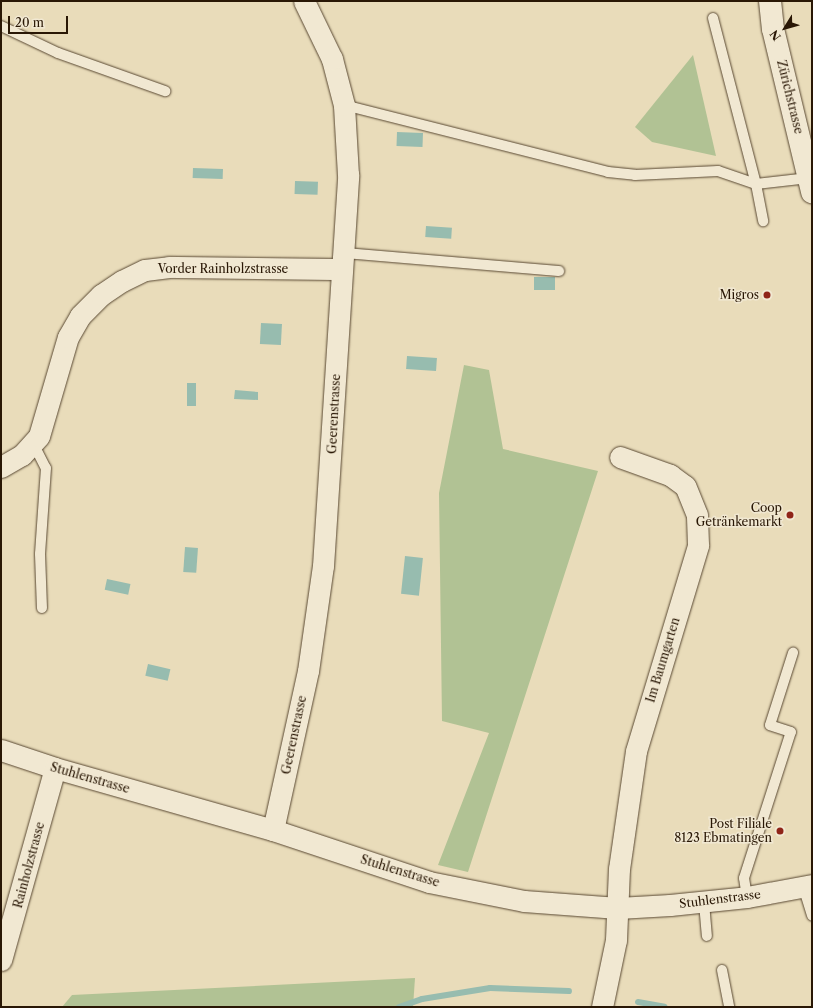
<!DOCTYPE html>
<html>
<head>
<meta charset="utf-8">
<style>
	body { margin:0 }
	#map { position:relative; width:813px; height:1008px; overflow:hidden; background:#e9dcba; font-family:"Libre Caslon Text",serif }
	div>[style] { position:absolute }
	.green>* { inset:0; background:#b1c294 }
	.water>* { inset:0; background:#97bcaf; transform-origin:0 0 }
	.stream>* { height:6px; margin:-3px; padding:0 3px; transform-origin:3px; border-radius:3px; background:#97bcaf }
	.roads { filter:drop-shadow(0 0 1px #594832) drop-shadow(0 0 1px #594832) }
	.lane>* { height:10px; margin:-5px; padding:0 5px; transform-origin:5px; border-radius:5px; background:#f1e8d2 }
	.street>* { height:21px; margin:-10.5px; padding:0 10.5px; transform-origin:10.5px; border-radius:10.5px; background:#f1e8d2 }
	.secondary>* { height:22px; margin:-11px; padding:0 11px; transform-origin:11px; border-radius:11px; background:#f1e8d2 }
	.dots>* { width:11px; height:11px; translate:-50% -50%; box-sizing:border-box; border:2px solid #f1e8d2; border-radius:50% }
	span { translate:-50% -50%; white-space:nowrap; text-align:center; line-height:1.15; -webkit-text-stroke:3px #f1e8d2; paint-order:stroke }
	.street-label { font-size:12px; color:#291705 }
	.poi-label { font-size:12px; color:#291705 }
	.right { translate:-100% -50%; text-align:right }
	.frame { position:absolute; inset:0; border:2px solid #291705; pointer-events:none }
	.north { position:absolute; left:765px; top:8px; width:40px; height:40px; -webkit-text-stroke:3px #f1e8d2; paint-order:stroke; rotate:233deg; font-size:11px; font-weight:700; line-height:16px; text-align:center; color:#291705 }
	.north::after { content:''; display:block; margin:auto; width:14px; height:18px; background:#291705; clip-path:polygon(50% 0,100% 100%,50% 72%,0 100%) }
	.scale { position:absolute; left:8px; top:16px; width:60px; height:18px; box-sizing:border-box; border:2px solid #291705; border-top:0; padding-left:5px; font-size:12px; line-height:14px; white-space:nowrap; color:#291705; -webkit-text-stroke:3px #f1e8d2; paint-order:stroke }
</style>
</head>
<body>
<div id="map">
	<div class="green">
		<i style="clip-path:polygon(693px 55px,716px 156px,652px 142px,635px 127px)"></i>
		<i style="clip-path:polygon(464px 365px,489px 370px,503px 449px,598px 471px,468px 872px,438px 865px,489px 733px,442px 721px,439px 493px)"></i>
		<i style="clip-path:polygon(415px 978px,413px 1007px,62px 1007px,72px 995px)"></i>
	</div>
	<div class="water">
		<i style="left:397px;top:132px;width:26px;height:14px;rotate:2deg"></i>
		<i style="left:193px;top:168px;width:30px;height:10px;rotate:2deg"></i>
		<i style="left:295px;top:181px;width:23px;height:13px;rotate:2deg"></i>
		<i style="left:426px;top:226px;width:26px;height:11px;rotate:4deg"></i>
		<i style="left:534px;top:277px;width:21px;height:13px"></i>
		<i style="left:261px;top:323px;width:21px;height:21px;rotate:3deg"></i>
		<i style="left:407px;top:356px;width:30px;height:13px;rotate:4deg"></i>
		<i style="left:187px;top:383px;width:9px;height:23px"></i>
		<i style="clip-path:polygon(235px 390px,258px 392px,258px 400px,234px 399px)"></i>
		<i style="left:185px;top:547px;width:13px;height:25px;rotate:4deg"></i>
		<i style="left:405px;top:556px;width:18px;height:38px;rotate:6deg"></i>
		<i style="left:107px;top:579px;width:24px;height:11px;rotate:12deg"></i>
		<i style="left:148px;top:664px;width:23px;height:12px;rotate:13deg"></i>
	</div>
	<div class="stream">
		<i style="left:638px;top:1002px;width:27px;rotate:10deg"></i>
		<i style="left:399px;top:1007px;width:24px;rotate:-19deg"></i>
		<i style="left:422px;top:999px;width:69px;rotate:-9.2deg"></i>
		<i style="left:490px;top:988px;width:79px;rotate:2.2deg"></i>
	</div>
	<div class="roads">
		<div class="lane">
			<i style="left:713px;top:18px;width:171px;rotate:75.5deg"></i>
			<i style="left:756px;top:184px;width:53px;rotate:-6.5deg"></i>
			<i style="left:1px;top:26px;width:63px;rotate:25.3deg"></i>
			<i style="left:58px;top:53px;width:114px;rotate:19.6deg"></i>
			<i style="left:344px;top:105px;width:272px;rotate:14.2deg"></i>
			<i style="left:608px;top:172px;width:27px;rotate:6deg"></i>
			<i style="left:635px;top:175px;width:83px;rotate:-2.8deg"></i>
			<i style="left:718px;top:171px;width:40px;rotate:18.9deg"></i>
			<i style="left:756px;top:184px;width:38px;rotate:79deg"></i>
			<i style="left:344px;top:253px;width:216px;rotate:4.8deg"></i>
			<i style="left:33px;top:443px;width:28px;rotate:63deg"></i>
			<i style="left:46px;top:468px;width:86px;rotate:94deg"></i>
			<i style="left:40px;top:554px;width:54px;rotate:87.9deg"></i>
			<i style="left:803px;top:886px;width:31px;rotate:73deg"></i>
			<i style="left:747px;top:897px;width:19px;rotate:-99deg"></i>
			<i style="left:744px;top:878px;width:153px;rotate:-72.2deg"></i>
			<i style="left:791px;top:732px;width:22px;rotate:-162deg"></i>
			<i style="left:770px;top:725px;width:76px;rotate:-72.3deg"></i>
			<i style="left:704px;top:903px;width:33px;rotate:85deg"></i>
			<i style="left:722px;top:970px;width:38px;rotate:79deg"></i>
		</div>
		<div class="street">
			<i style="left:1px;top:467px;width:24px;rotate:-30deg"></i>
			<i style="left:22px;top:455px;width:25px;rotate:-48deg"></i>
			<i style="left:39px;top:436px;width:103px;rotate:-73.7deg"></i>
			<i style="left:68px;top:337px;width:24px;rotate:-60deg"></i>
			<i style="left:80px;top:316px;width:30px;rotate:-45deg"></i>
			<i style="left:101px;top:295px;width:25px;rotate:-34deg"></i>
			<i style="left:122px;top:281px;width:25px;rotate:-26deg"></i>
			<i style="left:145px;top:270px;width:24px;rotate:-7deg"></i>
			<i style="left:169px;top:267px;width:173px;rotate:0.7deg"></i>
			<i style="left:1px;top:750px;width:57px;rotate:18.4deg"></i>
			<i style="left:55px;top:768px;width:227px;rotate:15.9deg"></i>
			<i style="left:273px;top:830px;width:164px;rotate:18.4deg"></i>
			<i style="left:429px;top:882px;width:97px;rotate:11.3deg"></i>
			<i style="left:524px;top:901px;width:94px;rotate:4.3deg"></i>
			<i style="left:618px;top:908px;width:52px;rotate:-3.3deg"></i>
			<i style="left:670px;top:905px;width:77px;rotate:-5.9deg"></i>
			<i style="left:747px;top:897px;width:66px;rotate:-10.5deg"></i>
			<i style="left:273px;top:830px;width:163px;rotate:-77.6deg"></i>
			<i style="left:308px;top:671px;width:106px;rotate:-81.9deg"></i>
			<i style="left:323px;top:566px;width:392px;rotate:-86.3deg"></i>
			<i style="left:348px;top:175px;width:70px;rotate:-93.3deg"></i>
			<i style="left:344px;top:105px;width:48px;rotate:-104.6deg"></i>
			<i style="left:332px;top:59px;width:64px;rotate:-115.8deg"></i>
			<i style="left:1px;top:960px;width:199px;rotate:-74.3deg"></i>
			<i style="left:602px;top:1007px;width:68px;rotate:-78.2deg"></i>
			<i style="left:616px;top:940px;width:71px;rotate:-87.6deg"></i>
			<i style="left:619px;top:869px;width:119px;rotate:-81.8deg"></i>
			<i style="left:636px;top:751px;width:215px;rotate:-73.2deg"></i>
			<i style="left:698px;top:545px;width:30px;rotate:-92deg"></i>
			<i style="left:697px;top:515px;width:31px;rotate:-112deg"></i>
			<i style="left:685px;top:486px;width:19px;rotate:-144deg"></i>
			<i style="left:670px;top:475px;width:53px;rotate:-160.2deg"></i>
		</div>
		<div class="secondary">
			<i style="left:770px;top:1px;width:28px;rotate:84deg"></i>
			<i style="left:773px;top:29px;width:168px;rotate:76.5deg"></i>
		</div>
	</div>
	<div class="dots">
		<i style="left:767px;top:295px;background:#8f2418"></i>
		<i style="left:790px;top:515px;background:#8f2418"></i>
		<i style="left:780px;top:831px;background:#8f2418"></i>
	</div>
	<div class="street-label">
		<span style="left:790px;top:97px;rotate:76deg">Zürichstrasse</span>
		<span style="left:223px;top:269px">Vorder Rainholzstrasse</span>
		<span style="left:334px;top:414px;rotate:-87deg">Geerenstrasse</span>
		<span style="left:663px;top:660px;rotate:-73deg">Im Baumgarten</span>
		<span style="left:294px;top:735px;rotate:-78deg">Geerenstrasse</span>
		<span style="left:90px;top:778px;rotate:16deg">Stuhlenstrasse</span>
		<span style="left:29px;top:865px;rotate:-75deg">Rainholzstrasse</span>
		<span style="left:400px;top:871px;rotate:17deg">Stuhlenstrasse</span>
		<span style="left:720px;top:899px;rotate:-7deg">Stuhlenstrasse</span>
	</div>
	<div class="poi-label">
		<span class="right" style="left:759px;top:295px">Migros</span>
		<span class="right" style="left:782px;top:515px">Coop<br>Getränkemarkt</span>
		<span class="right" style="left:772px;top:831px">Post Filiale<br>8123 Ebmatingen</span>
	</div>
	<div class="frame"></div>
	<div class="north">N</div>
	<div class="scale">20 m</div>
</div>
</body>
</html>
